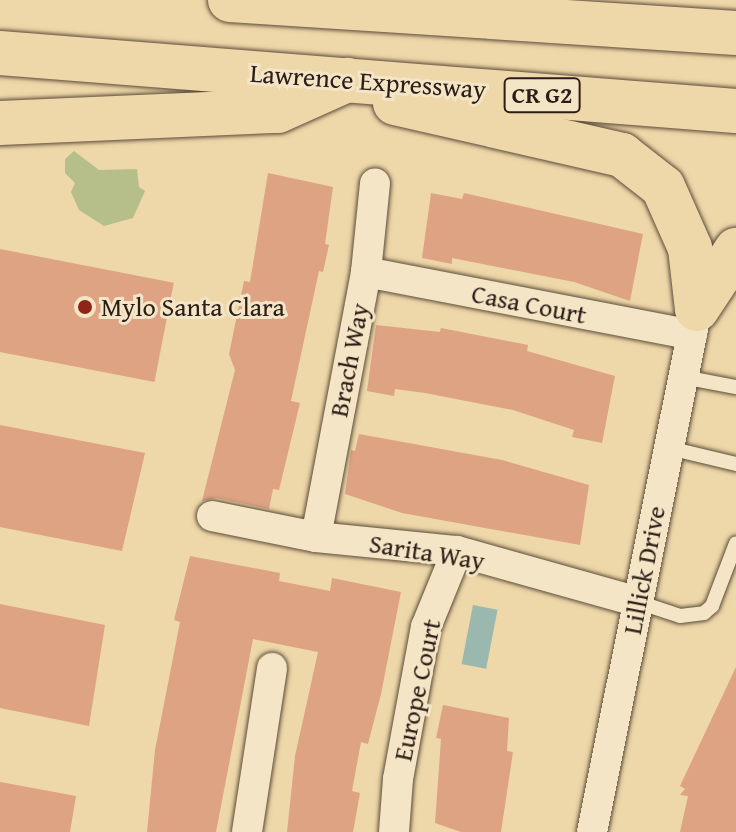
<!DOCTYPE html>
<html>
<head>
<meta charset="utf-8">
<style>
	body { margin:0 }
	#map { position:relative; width:736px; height:832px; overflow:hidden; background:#eed7a8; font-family:"Gentium Book Plus",serif }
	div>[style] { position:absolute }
	.green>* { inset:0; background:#b6bf8a }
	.water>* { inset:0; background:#9ab8ad; transform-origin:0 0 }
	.building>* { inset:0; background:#dea383; transform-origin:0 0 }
	.roads { filter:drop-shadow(0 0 2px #5c4c3b) drop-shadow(0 0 2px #5c4c3b) }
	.lane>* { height:14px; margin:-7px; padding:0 7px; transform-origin:7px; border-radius:7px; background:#f4e5c6 }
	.street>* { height:30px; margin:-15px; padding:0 15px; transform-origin:15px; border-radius:15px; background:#f4e5c6 }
	.highway>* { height:44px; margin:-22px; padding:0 22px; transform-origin:22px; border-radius:22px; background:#eed7a8 }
	.dots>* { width:22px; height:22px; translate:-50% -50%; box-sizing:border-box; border:4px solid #f4e5c6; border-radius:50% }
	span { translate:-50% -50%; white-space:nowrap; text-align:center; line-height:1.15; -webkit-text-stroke:6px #f4e5c6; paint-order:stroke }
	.shield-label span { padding:2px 6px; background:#f4e5c6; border:2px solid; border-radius:6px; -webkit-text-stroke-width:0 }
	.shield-label { font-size:24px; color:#2b1d17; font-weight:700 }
	.street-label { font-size:26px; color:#2b1d17 }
	.poi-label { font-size:26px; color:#2b1d17 }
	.left { translate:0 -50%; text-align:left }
</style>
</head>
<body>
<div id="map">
	<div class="green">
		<i style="clip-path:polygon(74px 151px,99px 170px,137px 169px,139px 187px,145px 191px,133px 218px,104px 226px,79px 210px,71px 192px,75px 183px,65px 173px,65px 159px)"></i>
	</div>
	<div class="water">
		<i style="left:473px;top:605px;width:25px;height:60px;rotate:11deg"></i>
	</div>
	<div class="building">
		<i style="clip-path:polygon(268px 173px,333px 187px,325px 244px,329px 245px,323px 272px,319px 271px,291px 401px,300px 403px,279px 490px,273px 489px,269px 509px,216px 498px,202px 501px,235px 370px,229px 354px,244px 281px,250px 282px)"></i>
		<i style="clip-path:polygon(431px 193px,462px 199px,464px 193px,643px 234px,630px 301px,574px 282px,452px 258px,452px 264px,422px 258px)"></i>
		<i style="left:0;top:249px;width:177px;height:101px;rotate:11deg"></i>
		<i style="clip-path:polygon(376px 325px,440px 332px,441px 328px,528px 345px,527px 351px,615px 376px,602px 443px,572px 437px,574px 430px,513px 410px,425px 393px,395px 389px,394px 396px,367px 391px)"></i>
		<i style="clip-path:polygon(0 425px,145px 453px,122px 551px,0 527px)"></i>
		<i style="clip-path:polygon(359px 434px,502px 460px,589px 485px,580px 545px,402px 513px,345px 494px,351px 450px,355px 451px)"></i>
		<i style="clip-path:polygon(190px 556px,280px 573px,279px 581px,330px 591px,332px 578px,401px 592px,381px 694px,368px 744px,361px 742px,352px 791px,360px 793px,353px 832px,287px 832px,295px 756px,318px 652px,253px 639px,216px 832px,147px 832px,155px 750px,180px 622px,174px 620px)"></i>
		<i style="clip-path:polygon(0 604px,105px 625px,89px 726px,0 708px)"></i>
		<i style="clip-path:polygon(736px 667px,736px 832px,680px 832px,688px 796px,680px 795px,685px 789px,680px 786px)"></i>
		<i style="clip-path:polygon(443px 705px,509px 718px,507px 751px,513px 752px,501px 832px,461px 832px,435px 823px,441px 739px,436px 738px)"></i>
		<i style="clip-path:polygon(0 782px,76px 796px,70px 832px,0 832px)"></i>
	</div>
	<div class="roads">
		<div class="lane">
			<i style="left:683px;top:377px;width:54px;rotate:10.7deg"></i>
			<i style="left:669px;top:448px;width:69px;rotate:13.4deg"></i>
			<i style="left:638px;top:602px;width:44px;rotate:18.4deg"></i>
			<i style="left:680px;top:616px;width:24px;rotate:-7deg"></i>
			<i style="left:704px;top:613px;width:11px;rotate:-41deg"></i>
			<i style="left:712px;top:606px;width:67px;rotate:-69.1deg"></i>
		</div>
		<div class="street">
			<i style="left:366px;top:272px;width:332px;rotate:10.9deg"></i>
			<i style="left:212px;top:516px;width:106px;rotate:11.4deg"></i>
			<i style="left:316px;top:537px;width:142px;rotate:5.7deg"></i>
			<i style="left:457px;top:551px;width:188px;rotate:15.7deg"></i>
			<i style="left:316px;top:537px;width:270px;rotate:-79.3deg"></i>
			<i style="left:366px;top:272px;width:89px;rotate:-84.2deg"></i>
			<i style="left:247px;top:832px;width:166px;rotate:-81.3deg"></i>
			<i style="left:394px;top:832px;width:53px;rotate:-85.7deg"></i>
			<i style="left:398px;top:779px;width:155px;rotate:-79.6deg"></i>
			<i style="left:426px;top:627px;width:82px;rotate:-67.8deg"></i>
			<i style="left:592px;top:832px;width:533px;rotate:-78.65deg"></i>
		</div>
		<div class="highway">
			<i style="left:230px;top:0;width:507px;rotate:3.73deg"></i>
			<i style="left:0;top:53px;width:738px;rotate:4.51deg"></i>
			<i style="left:395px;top:103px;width:233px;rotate:12.9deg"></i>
			<i style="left:622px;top:155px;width:52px;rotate:38deg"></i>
			<i style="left:663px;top:187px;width:67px;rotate:66.1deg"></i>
			<i style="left:690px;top:248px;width:61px;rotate:83.5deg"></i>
			<i style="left:0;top:123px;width:278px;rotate:-2.5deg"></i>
			<i style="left:278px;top:111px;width:76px;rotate:-24.2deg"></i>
			<i style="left:697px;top:309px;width:71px;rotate:-56.5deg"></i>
		</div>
	</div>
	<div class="dots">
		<i style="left:85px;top:307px;background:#8f2418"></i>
	</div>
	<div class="shield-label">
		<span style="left:542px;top:95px">CR G2</span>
	</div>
	<div class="street-label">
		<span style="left:368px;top:81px;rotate:4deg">Lawrence Expressway</span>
		<span style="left:529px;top:304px;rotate:11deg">Casa Court</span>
		<span style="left:349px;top:360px;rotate:-79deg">Brach Way</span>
		<span style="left:427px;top:552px;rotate:9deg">Sarita Way</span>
		<span style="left:644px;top:570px;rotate:-79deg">Lillick Drive</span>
		<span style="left:417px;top:690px;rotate:-78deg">Europe Court</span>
	</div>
	<div class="poi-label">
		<span class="left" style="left:101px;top:307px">Mylo Santa Clara</span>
	</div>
</div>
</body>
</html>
